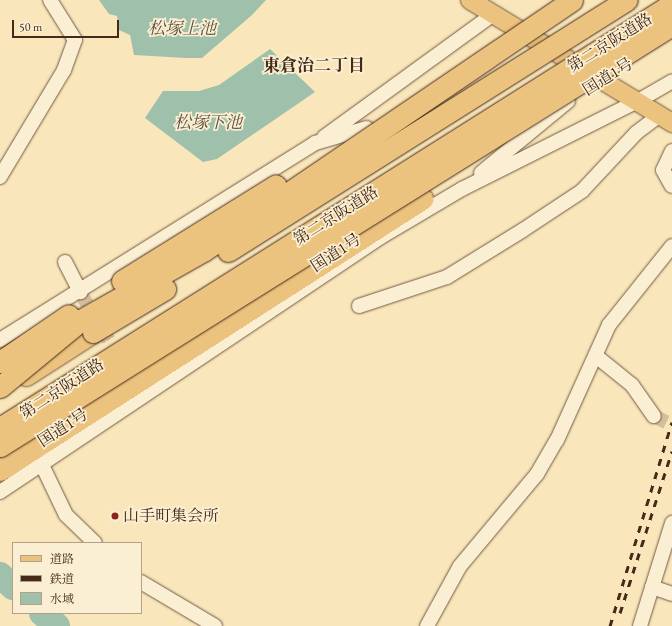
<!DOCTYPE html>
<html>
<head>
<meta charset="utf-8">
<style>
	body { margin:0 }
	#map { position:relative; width:672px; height:626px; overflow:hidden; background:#f9e6bb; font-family:"EB Garamond","Noto Serif JP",serif }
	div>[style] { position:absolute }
	.water>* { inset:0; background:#9fc0ab }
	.river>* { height:26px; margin:-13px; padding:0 13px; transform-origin:13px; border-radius:13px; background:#9fc0ab }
	.minor-tunnel>* { height:14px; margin-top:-7px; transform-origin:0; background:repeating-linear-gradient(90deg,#d5c09b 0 14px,transparent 0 21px) }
	.roads { filter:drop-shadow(0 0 1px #725942) drop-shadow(0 0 1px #725942) }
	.minor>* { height:14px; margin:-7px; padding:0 7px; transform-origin:7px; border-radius:7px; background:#fbefd3 }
	.major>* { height:18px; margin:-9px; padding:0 9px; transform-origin:9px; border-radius:9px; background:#ecc37e }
	.highway>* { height:21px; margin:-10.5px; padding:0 10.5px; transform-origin:10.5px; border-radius:10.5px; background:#ecc37e }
	.rail>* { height:3px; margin-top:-1.5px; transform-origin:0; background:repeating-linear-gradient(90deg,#452a19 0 7px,transparent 0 14px) }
	.bridges { filter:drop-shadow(0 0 1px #452a19) drop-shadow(0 0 1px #452a19) }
	.highway-bridge>* { height:21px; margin:-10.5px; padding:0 10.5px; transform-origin:10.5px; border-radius:10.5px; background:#ecc37e }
	.dots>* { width:11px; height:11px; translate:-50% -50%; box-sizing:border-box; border:2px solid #fbefd3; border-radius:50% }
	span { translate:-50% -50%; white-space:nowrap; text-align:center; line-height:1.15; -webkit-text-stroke:3.5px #fbefd3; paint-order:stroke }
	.street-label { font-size:16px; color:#452a19 }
	.poi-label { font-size:16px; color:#452a19 }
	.left { translate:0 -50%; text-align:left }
	.water-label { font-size:17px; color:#5c503e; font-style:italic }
	.neighbourhood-label { font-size:17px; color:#452a19; font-weight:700 }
	.legend { position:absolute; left:12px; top:542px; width:130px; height:72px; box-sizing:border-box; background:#fbefd3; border:1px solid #b2a089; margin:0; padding:5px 7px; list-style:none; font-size:12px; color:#452a19 }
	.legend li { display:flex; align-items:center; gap:8px; height:20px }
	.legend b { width:20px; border:1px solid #b2a089 }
	.scale { position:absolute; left:12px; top:20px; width:107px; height:18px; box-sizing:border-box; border:2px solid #452a19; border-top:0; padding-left:5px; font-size:12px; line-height:14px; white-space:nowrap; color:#452a19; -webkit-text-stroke:3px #fbefd3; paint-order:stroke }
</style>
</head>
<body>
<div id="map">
	<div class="water">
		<i style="clip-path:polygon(99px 0,266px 0,252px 15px,202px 58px,186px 58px,134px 55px,130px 35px,119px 30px,117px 16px,109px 14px)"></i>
		<i style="clip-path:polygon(270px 49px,315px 92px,217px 159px,203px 162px,145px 118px,163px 91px,199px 91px,219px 85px)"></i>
	</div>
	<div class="river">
		<i style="left:0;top:575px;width:18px;rotate:43deg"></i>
		<i style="left:42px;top:613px;width:20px;rotate:41deg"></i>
	</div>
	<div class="minor-tunnel">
		<i style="left:80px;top:292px;width:80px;rotate:59.3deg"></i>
		<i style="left:654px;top:416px;width:20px;rotate:27deg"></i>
	</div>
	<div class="roads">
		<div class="minor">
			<i style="left:324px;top:137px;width:209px;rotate:-36deg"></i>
			<i style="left:672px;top:151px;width:21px;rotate:115deg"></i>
			<i style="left:663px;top:170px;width:18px;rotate:61deg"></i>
			<i style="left:481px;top:173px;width:113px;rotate:-39.6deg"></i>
			<i style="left:0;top:177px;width:125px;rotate:-59.1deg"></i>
			<i style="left:64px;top:70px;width:32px;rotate:-70deg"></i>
			<i style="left:75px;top:40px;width:47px;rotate:-122deg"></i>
			<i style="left:65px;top:262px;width:34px;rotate:63deg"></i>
			<i style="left:359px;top:306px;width:93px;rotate:-18.2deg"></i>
			<i style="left:447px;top:277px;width:89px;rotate:-31.7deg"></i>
			<i style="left:523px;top:230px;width:71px;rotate:-33.5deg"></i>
			<i style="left:582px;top:191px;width:79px;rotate:-47deg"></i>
			<i style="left:636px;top:133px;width:30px;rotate:-37deg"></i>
			<i style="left:0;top:340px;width:372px;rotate:-32deg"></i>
			<i style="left:315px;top:143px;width:54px;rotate:-16.1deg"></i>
			<i style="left:596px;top:356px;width:46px;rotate:38.9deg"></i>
			<i style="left:632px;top:385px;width:38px;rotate:55deg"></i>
			<i style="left:36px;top:458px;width:9px;rotate:49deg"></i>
			<i style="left:42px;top:465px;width:55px;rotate:64.4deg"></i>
			<i style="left:66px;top:515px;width:40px;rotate:44deg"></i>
			<i style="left:0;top:492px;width:458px;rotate:-33.8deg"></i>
			<i style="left:381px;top:237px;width:94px;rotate:-30.7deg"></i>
			<i style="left:462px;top:189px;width:197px;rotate:-26.6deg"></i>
			<i style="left:638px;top:101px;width:39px;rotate:-30deg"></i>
			<i style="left:141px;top:582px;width:86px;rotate:30.7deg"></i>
			<i style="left:652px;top:587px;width:21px;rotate:19deg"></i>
			<i style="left:427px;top:626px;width:68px;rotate:-61.2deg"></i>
			<i style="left:460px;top:566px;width:120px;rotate:-50.1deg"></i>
			<i style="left:537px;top:474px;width:39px;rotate:-60deg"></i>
			<i style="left:557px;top:440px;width:126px;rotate:-65.7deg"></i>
			<i style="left:609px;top:325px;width:101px;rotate:-51.4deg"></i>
			<i style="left:640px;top:626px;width:108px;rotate:-72.7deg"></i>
		</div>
		<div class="major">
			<i style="left:470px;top:0;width:237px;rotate:31.3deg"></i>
		</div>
		<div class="highway">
			<i style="left:26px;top:375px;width:80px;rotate:-32.7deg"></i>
			<i style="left:0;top:470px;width:502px;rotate:-32.71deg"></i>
		</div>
	</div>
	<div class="rail">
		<i style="left:620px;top:613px;width:170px;rotate:-72.2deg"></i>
		<i style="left:610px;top:626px;width:213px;rotate:-73.1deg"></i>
	</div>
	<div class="bridges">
		<div class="highway-bridge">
			<i style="left:228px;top:251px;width:471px;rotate:-32.2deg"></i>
			<i style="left:122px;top:281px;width:181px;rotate:-31.9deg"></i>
			<i style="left:93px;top:332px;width:84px;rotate:-30.8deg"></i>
			<i style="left:0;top:362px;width:83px;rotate:-34.3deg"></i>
			<i style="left:0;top:387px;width:105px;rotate:-39.6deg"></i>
			<i style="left:81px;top:320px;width:140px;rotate:-29.5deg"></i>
			<i style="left:203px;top:251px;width:446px;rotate:-34.2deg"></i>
			<i style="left:0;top:428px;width:795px;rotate:-32.25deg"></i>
			<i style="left:0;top:446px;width:793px;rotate:-32.07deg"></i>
		</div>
	</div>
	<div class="dots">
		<i style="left:115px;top:516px;background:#8f2418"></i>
	</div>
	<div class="street-label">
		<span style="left:610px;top:43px;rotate:-32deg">第二京阪道路</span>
		<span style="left:608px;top:77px;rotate:-32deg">国道1号</span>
		<span style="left:336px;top:216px;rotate:-32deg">第二京阪道路</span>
		<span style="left:336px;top:253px;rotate:-33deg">国道1号</span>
		<span style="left:62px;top:389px;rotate:-33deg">第二京阪道路</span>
		<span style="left:63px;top:428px;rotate:-33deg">国道1号</span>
	</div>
	<div class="poi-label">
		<span class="left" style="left:123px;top:516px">山手町集会所</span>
	</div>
	<div class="water-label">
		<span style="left:182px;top:29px">松塚上池</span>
		<span style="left:208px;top:123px">松塚下池</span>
	</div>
	<div class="neighbourhood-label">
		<span style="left:314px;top:66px">東倉治二丁目</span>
	</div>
	<ul class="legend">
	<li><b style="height:5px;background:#ecc37e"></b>道路</li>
	<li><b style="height:5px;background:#452a19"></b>鉄道</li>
	<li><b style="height:11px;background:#9fc0ab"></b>水域</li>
	</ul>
	<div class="scale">50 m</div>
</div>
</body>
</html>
